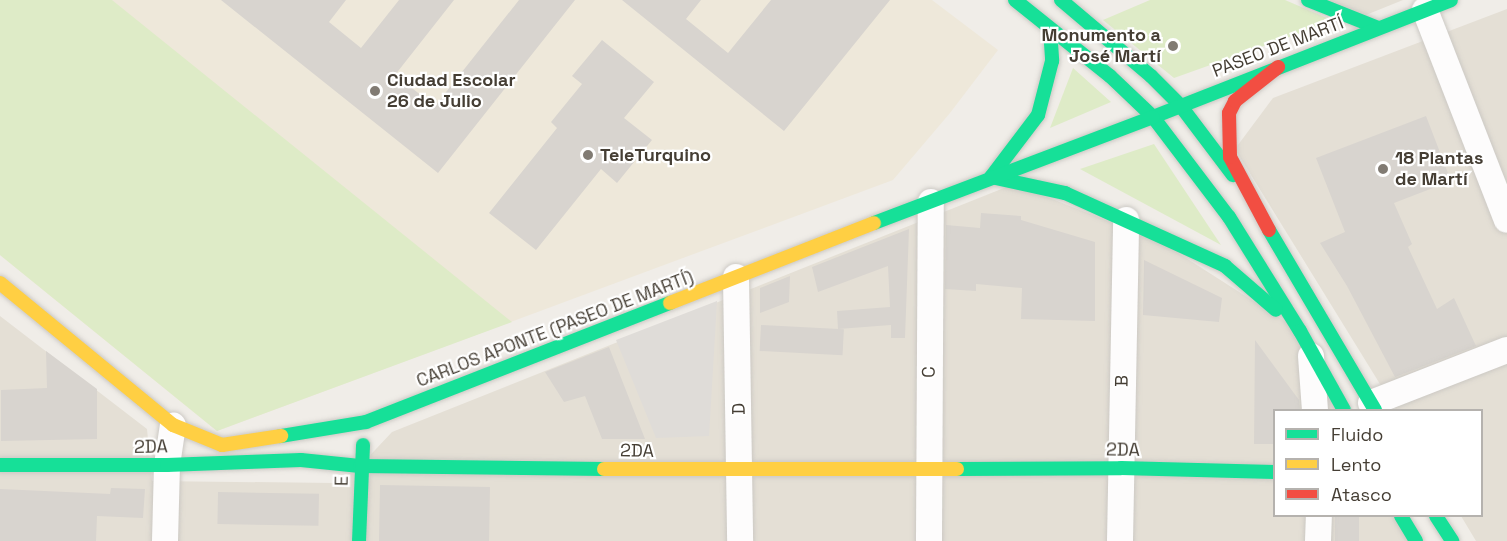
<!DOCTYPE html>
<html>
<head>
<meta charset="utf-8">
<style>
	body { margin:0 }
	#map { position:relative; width:1507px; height:541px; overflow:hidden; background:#f0ede8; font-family:"Space Grotesk",sans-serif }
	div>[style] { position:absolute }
	.residential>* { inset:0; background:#e4dfd5 }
	.education>* { inset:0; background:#eee8da }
	.green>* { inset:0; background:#deebc7 }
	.parking>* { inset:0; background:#dfdcd8 }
	.building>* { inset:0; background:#d8d4cf; transform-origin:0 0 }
	.roads { filter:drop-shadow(0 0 2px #ccc9c4) drop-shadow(0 0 2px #ccc9c4) }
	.street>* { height:26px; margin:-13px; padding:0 13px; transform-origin:13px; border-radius:13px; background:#fdfcfc }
	.fast>* { height:14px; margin:-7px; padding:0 7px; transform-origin:7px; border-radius:7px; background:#16e098 }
	.slow>* { height:14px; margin:-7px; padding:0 7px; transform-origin:7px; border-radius:7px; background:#ffcf43 }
	.jam>* { height:14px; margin:-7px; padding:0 7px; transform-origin:7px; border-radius:7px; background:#f24e42 }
	.dots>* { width:16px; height:16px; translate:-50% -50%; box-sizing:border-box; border:3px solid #fff; border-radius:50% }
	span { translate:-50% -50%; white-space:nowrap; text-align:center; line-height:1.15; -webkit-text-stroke:4.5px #fff; paint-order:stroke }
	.poi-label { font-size:18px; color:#453e34; font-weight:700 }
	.right { translate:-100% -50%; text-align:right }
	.left { translate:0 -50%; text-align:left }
	.street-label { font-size:18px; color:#453e34 }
	.legend { position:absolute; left:1273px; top:409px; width:210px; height:108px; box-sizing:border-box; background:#fff; border:2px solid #b5b2ae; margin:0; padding:8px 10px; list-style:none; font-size:18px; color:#453e34 }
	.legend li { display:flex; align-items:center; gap:12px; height:30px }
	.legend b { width:30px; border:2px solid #b5b2ae }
</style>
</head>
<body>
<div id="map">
	<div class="residential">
		<i style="clip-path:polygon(1311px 0,1403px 0,1356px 19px)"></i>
		<i style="clip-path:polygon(1507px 9px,1507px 541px,1476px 541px,1461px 516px,1482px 516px,1482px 410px,1396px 410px,1235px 149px,1273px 98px)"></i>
		<i style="clip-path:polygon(1014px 184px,1161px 242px,1300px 331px,1343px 410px,1274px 410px,1274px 516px,1405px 516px,1420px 541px,0 541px,0 316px,147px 429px,152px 481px,334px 483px,360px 466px,392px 432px)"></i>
	</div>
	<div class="education">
		<i style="clip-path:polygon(0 0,932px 0,998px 50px,950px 113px,893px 180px,217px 431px,0 255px)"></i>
	</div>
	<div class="green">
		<i style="clip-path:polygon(0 0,112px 0,512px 322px,217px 431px,0 255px)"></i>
		<i style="clip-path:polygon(1150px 0,1285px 0,1334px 21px,1174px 78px,1103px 20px)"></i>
		<i style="clip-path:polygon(1073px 68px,1111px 102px,1050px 128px)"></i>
		<i style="clip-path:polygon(1154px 144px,1221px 245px,1080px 169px)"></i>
	</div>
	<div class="parking">
		<i style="clip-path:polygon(717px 301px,709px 436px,656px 438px,616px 340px)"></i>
	</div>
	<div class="building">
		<i style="clip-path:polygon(221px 0,346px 0,329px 22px,361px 48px,399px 0,454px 0,395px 75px,435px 106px,519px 0,575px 0,438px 173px)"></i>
		<i style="clip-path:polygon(622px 0,701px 0,686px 19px,728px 53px,771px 0,890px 0,784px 131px)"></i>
		<i style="clip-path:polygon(602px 40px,654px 82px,624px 118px,652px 140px,617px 183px,601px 169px,536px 250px,489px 213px,557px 128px,551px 122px,582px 84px,572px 76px)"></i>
		<i style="clip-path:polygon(1426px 116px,1451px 181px,1394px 203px,1412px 244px,1408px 247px,1437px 309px,1454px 298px,1476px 346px,1395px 377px,1347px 286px,1320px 243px,1345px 232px,1316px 158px)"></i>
		<i style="clip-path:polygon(981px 213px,1021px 216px,1021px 220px,1095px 242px,1095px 321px,1021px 319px,1022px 288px,976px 284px,976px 291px,945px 289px,946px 225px,980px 228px)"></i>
		<i style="clip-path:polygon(909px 229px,905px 338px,891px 338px,891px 325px,838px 329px,837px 311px,890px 307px,888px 266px,818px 292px,812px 267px)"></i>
		<i style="clip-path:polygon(1144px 260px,1222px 298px,1219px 322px,1143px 315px)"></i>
		<i style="clip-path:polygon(790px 276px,789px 302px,760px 313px,760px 288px)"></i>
		<i style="left:761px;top:325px;width:83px;height:26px;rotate:3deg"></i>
		<i style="clip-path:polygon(1255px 340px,1299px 400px,1300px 411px,1275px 411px,1275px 444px,1254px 444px)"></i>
		<i style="clip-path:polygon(609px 347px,645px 439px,602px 439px,585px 396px,564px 402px,545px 372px)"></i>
		<i style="clip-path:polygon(46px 351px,97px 389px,97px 439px,1px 441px,1px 390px,47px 388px)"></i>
		<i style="left:380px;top:485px;width:110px;height:56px;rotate:1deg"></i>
		<i style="clip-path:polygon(111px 488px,145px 489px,143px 518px,97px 516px,96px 541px,0 541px,0 489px,110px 494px)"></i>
		<i style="left:218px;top:492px;width:101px;height:32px;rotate:1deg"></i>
		<i style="left:1335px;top:516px;width:24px;height:25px"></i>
	</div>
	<div class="roads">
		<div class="street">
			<i style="left:1425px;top:10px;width:225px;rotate:68.7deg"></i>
			<i style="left:736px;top:277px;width:264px;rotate:89.1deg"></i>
			<i style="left:1311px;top:356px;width:54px;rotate:85.8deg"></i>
			<i style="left:1371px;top:403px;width:146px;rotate:-21.3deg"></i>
			<i style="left:165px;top:541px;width:76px;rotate:-88.5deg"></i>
			<i style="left:167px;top:465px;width:40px;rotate:-81.5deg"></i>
			<i style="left:929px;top:541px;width:339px;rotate:-89.7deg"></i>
			<i style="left:1120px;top:541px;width:321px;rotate:-88.9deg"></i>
			<i style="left:1318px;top:541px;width:25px;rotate:-88deg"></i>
		</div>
		<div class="fast">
			<i style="left:1015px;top:0;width:122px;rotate:38.7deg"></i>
			<i style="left:1110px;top:76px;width:59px;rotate:43.6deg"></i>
			<i style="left:1153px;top:117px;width:126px;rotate:52.8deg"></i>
			<i style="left:1229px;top:217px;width:134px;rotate:58.1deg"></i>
			<i style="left:1300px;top:331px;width:90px;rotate:60.9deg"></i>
			<i style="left:1061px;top:0;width:118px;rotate:40.2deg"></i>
			<i style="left:1151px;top:76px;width:41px;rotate:45deg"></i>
			<i style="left:1180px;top:105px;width:88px;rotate:52.9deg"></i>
			<i style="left:1308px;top:0;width:75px;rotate:21.8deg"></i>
			<i style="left:1050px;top:29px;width:32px;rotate:86deg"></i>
			<i style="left:1052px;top:61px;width:56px;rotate:104.5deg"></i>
			<i style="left:1038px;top:115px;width:78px;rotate:127.2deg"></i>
			<i style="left:991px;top:177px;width:76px;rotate:12.2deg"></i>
			<i style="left:1065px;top:193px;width:176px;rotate:24.5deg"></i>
			<i style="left:1225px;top:266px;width:67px;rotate:40.8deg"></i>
			<i style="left:1153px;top:117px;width:320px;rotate:-21.4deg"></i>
			<i style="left:874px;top:223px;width:298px;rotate:-20.8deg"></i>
			<i style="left:1269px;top:230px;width:209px;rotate:59.5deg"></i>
			<i style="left:281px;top:436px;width:86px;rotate:-9.4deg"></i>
			<i style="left:366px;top:422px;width:326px;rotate:-21.4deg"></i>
			<i style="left:0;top:465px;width:167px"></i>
			<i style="left:167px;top:465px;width:134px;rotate:-2.1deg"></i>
			<i style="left:301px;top:460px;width:59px;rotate:5.8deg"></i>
			<i style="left:360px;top:466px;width:244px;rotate:0.7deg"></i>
			<i style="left:957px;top:469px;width:164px;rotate:-0.3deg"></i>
			<i style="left:1121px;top:468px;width:153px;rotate:1.5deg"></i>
			<i style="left:1401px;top:516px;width:29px;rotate:59deg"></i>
			<i style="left:1436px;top:516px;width:30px;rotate:57deg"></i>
			<i style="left:359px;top:541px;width:96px;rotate:-87.6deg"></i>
		</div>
		<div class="slow">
			<i style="left:0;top:283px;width:224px;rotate:39.4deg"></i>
			<i style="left:173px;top:425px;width:53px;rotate:22.2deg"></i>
			<i style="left:222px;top:445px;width:60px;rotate:-8.7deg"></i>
			<i style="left:670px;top:303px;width:219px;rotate:-21.4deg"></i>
			<i style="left:604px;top:469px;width:353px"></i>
		</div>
		<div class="jam">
			<i style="left:1269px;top:230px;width:83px;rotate:-118.1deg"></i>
			<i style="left:1230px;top:157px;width:44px;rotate:-91.3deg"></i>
			<i style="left:1229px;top:113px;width:13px;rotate:-63deg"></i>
			<i style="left:1235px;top:101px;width:55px;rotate:-38.3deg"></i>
		</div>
	</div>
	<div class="dots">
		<i style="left:1173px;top:46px;background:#817b73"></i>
		<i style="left:375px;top:91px;background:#817b73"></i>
		<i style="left:588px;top:155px;background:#817b73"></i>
		<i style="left:1383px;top:169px;background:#817b73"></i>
	</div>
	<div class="poi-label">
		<span class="right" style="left:1161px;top:46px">Monumento a<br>José Martí</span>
		<span class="left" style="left:387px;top:91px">Ciudad Escolar<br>26 de Julio</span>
		<span class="left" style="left:600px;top:155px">TeleTurquino</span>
		<span class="left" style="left:1395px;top:169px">18 Plantas<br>de Martí</span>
	</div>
	<div class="street-label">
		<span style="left:1278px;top:47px;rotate:-21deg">PASEO DE MARTÍ</span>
		<span style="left:555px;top:329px;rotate:-21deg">CARLOS APONTE (PASEO DE MARTÍ)</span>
		<span style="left:929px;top:372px;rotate:-89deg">C</span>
		<span style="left:1122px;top:381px;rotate:-89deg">B</span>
		<span style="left:739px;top:409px;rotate:-91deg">D</span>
		<span style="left:151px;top:447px;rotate:-1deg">2DA</span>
		<span style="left:1123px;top:450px;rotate:1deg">2DA</span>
		<span style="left:637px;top:451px;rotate:1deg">2DA</span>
		<span style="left:342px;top:481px;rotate:-89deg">E</span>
	</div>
	<ul class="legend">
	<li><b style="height:8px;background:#16e098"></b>Fluido</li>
	<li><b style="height:8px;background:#ffcf43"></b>Lento</li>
	<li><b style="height:8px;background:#f24e42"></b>Atasco</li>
	</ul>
</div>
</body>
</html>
